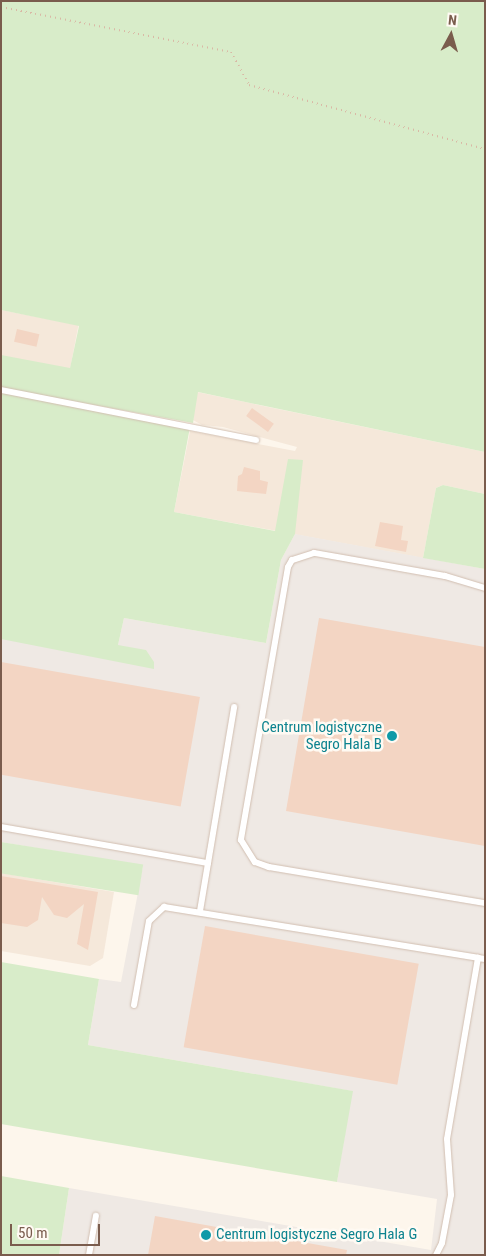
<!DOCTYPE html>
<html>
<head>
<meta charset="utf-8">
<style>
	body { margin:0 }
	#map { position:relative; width:486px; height:1256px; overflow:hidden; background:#fdf6ec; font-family:"Roboto Condensed",sans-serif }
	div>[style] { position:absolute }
	.residential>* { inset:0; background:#f5e8da; transform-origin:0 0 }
	.industrial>* { inset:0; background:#efe9e4 }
	.green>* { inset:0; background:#d8ecc9; transform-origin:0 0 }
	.building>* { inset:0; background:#f3d5c3; transform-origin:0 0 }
	.path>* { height:2px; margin-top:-1px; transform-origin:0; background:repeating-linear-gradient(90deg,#d9b8a5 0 1px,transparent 0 5px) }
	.roads { filter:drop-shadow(0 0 1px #d1beb0) drop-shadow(0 0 1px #d1beb0) }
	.service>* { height:6px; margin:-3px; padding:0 3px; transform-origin:3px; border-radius:3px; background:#fff }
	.dots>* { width:14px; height:14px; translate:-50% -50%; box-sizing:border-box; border:2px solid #fffaf3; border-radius:50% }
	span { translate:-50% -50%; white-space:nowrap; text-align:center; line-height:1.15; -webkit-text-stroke:5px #fffaf3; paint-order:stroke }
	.culture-label { font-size:15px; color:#0d838f }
	.right { translate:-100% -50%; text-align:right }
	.left { translate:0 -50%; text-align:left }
	.frame { position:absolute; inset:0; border:2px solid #7a5c4d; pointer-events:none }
	.north { position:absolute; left:426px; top:10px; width:50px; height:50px; -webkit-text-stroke:4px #fffaf3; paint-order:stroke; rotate:6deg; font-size:14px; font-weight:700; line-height:20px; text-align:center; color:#7a5c4d }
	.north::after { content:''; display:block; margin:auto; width:18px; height:22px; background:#7a5c4d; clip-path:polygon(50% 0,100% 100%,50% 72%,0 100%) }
	.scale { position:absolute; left:10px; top:1224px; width:90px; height:22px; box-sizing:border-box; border:2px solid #7a5c4d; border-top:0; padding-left:6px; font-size:15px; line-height:18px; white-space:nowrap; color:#7a5c4d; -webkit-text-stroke:4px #fffaf3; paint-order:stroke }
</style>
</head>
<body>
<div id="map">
	<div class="residential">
		<i style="left:1px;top:310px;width:79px;height:45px;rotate:11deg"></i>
		<i style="clip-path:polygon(197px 392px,485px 452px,485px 494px,443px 485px,436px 488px,423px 558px,174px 512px,190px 431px,295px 451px,297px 447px,223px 427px,202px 425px,193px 420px)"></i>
		<i style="clip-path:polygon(1px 873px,114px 892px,103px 958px,90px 966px,1px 951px)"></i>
	</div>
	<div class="industrial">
		<i style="clip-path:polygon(295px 534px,485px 569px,485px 1255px,59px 1255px,69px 1188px,431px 1250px,437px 1199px,337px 1182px,352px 1091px,88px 1045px,99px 979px,121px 982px,143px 866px,1px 842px,1px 625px,118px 645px,124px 618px,266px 643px,281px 560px)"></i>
	</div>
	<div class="green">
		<i style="clip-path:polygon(1px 1px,485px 1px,485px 452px,198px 392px,193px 423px,1px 388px,1px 355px,70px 368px,79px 326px,1px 310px)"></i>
		<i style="clip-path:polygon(1px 393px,190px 427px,174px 512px,275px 531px,288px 459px,303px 460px,295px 534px,281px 560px,266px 643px,124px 618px,118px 645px,146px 650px,154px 662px,154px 669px,1px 639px)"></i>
		<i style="clip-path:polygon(443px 485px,485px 494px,485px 569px,423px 558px,436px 488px)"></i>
		<i style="left:1px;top:842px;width:144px;height:31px;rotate:9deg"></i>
		<i style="clip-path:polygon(1px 962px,99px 979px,88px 1045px,353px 1091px,337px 1182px,1px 1124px)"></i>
		<i style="clip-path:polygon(1px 1176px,69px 1188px,59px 1255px,1px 1255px)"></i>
	</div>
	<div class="building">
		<i style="left:17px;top:329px;width:23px;height:13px;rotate:13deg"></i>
		<i style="left:252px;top:408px;width:27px;height:10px;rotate:36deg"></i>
		<i style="clip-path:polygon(244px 467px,260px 471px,260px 480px,268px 482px,266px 494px,237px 491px,238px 476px,242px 474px)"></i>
		<i style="clip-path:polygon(380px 522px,403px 526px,401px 540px,408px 541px,406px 552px,375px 546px)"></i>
		<i style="clip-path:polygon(319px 618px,485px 647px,485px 846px,286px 811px)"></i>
		<i style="left:1px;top:662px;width:202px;height:111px;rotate:10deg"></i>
		<i style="clip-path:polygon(1px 876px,98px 892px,88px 950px,77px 944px,84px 904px,67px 918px,54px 915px,42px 897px,38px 920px,27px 927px,1px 923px)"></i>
		<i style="left:205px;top:926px;width:217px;height:123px;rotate:10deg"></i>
		<i style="clip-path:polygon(155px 1216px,347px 1250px,346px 1255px,148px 1255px)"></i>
	</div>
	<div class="path">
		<i style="left:1px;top:7px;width:234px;rotate:11.1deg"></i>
		<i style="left:231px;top:52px;width:38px;rotate:61deg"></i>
		<i style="left:249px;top:85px;width:245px;rotate:15.2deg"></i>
	</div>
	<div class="roads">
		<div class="service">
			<i style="left:1px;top:390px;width:260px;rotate:11.1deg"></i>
			<i style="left:485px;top:588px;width:42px;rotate:-163.3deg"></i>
			<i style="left:445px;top:576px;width:133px;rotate:-170deg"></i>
			<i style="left:314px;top:553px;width:23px;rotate:162deg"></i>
			<i style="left:292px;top:560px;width:8px;rotate:120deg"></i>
			<i style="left:288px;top:567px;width:277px;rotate:99.8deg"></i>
			<i style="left:241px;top:840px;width:26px;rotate:58deg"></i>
			<i style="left:255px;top:862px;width:15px;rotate:20deg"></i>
			<i style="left:269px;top:867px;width:219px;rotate:9.5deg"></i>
			<i style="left:1px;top:827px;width:210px;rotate:9.9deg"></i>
			<i style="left:200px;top:911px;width:207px;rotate:-80.5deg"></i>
			<i style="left:134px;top:1005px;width:85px;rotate:-79.9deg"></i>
			<i style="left:149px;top:921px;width:21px;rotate:-43deg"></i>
			<i style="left:164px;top:907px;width:318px;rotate:9.2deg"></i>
			<i style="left:89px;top:1255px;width:40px;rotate:-80deg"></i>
			<i style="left:436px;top:1255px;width:13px;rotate:-63deg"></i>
			<i style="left:442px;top:1243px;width:49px;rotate:-79.4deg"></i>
			<i style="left:451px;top:1195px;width:56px;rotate:-94.1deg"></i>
			<i style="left:447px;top:1139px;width:184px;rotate:-80.3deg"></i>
			<i style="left:478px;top:958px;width:7px;rotate:8deg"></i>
		</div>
	</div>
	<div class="dots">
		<i style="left:392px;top:736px;background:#0f9aa8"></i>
		<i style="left:206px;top:1235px;background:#0f9aa8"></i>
	</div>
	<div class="culture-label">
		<span class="right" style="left:382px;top:736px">Centrum logistyczne<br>Segro Hala B</span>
		<span class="left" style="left:216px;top:1235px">Centrum logistyczne Segro Hala G</span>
	</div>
	<div class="frame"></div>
	<div class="north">N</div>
	<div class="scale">50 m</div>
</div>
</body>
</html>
